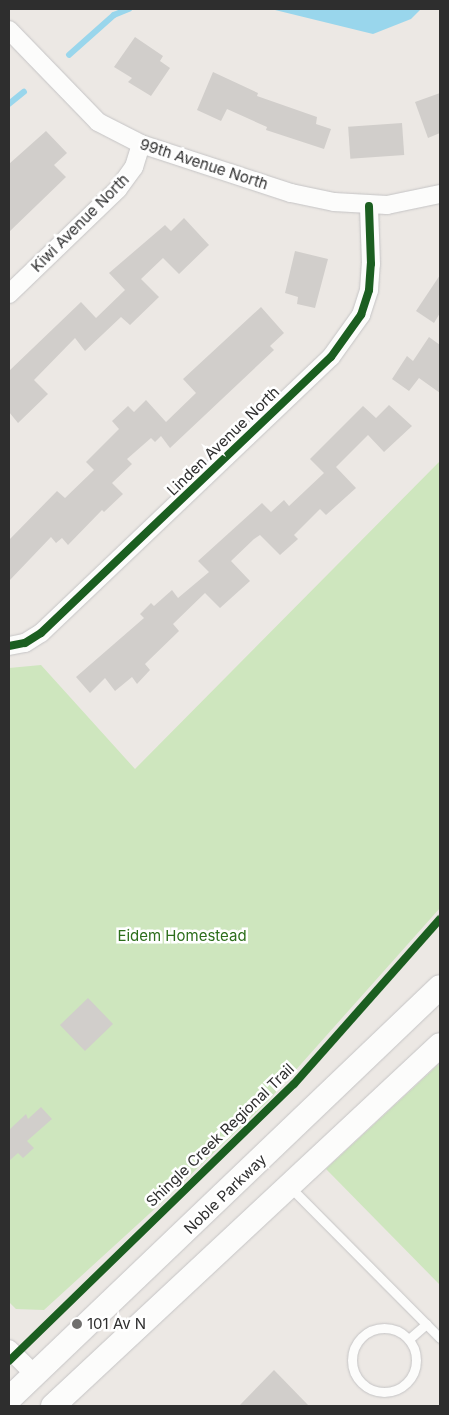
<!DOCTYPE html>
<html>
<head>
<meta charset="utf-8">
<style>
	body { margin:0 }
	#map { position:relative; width:449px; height:1415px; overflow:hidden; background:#ece8e4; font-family:Inter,sans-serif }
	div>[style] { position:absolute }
	.green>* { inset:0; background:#cee6be }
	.water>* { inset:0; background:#99d6ec }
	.stream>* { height:5.5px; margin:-2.75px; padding:0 2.75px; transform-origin:2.75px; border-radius:2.75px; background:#99d6ec }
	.building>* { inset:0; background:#d1cecb; transform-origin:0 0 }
	.roads { filter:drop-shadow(0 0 1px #c5c4c5) drop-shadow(0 0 1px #c5c4c5) }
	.lane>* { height:9px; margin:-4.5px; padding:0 4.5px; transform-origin:4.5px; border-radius:4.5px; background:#fcfcfb }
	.lane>.ring { margin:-4.5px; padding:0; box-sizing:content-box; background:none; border:9px solid #fcfcfb; border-radius:50% }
	.street>* { height:18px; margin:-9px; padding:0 9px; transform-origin:9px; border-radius:9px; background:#fcfcfb }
	.secondary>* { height:24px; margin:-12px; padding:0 12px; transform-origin:12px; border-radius:12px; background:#fcfcfb }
	.cycleway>* { height:8px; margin:-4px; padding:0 4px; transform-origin:4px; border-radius:4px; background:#1b5e20 }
	.dots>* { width:14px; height:14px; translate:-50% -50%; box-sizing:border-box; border:2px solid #fff; border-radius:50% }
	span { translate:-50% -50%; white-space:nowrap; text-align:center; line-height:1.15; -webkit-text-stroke:5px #fff; paint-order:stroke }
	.street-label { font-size:15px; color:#2e2e2e }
	.park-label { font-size:15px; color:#2c6e1b }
	.poi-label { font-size:15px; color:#2e2e2e }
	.left { translate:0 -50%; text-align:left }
	.frame { position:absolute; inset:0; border:10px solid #2e2e2e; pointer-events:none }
</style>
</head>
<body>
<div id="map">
	<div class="green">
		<i style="clip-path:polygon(440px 461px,440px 908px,269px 1100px,160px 1204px,44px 1310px,16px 1309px,9px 1302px,9px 668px,41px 665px,135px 769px)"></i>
		<i style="clip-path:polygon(440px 1063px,440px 1285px,326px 1169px)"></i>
	</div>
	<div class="water">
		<i style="clip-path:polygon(271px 9px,421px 9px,411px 19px,373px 34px)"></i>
	</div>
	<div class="stream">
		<i style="left:69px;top:55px;width:60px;rotate:-41.6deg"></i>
		<i style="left:114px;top:15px;width:16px;rotate:-22deg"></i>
		<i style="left:9px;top:104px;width:19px;rotate:-39deg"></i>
	</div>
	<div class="building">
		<i style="clip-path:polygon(135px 37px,163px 56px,160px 61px,170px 68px,151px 96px,128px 82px,132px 78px,114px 67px)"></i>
		<i style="clip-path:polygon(213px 72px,258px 93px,257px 96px,317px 117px,316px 124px,331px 129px,324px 149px,266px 130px,267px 127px,227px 109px,221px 121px,197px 110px)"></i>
		<i style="clip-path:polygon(440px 93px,440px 133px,428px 138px,415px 102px)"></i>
		<i style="left:402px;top:123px;width:32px;height:54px;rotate:86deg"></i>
		<i style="clip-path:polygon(46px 131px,67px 153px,54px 165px,66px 177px,9px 232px,9px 164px)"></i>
		<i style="clip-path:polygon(184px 218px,209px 245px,179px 274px,163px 258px,141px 279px,159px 297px,130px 325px,121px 317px,85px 351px,75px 338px,34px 380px,48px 394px,18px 423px,9px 412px,9px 371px,81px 302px,96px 318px,125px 290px,109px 273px,165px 225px,171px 231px)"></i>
		<i style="clip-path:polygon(295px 251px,328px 259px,315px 308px,297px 304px,298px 297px,285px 293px)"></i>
		<i style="clip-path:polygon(440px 275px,440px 313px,434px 323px,416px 311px)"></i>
		<i style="clip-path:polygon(261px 307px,284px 333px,270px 346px,274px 350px,170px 448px,161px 436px,155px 442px,151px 438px,127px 459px,132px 464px,112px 483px,123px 494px,104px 512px,102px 510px,68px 545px,62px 538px,56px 543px,51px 537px,9px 581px,9px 540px,57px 491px,65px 498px,94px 470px,86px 462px,119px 429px,112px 421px,128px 406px,134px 412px,146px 400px,166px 422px,196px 393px,183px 379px)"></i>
		<i style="clip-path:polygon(429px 337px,440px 345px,440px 393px,419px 378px,409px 391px,392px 379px,407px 356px,413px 361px)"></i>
		<i style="clip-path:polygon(389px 405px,412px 426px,384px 452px,368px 435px,336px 467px,356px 488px,326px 515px,320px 509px,294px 535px,298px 539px,280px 555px,260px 535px,254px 539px,231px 561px,250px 581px,220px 608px,205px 593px,173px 624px,179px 631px,145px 664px,150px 670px,137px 684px,132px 677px,115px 691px,105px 678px,90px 693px,76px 677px,144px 618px,140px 614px,151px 603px,154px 606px,172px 590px,178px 598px,209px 572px,198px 561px,262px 503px,271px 512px,284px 500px,289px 506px,324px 473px,310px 459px,363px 406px,376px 418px)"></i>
		<i style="left:88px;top:998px;width:36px;height:39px;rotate:46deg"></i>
		<i style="clip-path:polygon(41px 1107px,52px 1119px,27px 1141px,34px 1148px,23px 1158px,18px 1153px,9px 1161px,9px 1130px,26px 1114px,28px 1119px)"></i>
		<i style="clip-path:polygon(274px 1370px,309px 1406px,239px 1406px)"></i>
	</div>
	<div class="roads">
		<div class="lane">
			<i style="left:290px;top:1187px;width:213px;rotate:45.2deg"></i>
			<i class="ring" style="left:352px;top:1328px;width:55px;height:55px"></i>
			<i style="left:409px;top:1339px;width:23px;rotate:-41deg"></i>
		</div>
		<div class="street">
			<i style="left:9px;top:30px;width:128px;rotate:45.9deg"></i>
			<i style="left:98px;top:122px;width:48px;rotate:27.1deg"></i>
			<i style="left:141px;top:144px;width:158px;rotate:18.1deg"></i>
			<i style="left:291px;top:193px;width:44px;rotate:11.8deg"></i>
			<i style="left:334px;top:202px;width:53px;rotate:3.2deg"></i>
			<i style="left:387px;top:205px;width:54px;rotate:-11.7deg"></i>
			<i style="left:9px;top:294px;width:151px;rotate:-43.9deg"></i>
			<i style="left:118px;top:189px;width:27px;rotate:-54deg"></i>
			<i style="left:134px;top:167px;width:24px;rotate:-73deg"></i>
			<i style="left:9px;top:646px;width:16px;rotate:-11deg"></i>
			<i style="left:25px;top:643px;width:19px;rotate:-32deg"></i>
			<i style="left:41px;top:633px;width:400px;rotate:-43.6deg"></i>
			<i style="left:331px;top:357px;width:52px;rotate:-54.5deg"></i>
			<i style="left:361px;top:315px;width:26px;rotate:-72deg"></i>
			<i style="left:369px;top:290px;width:26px;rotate:-86deg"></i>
			<i style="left:371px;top:264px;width:58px;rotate:-92deg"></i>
			<i style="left:9px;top:1349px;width:37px;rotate:45deg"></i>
		</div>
		<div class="secondary">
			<i style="left:9px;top:1399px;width:596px;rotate:-43.71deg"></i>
			<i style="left:53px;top:1406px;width:529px;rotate:-43.01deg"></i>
		</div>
	</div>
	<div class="cycleway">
		<i style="left:9px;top:646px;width:16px;rotate:-11deg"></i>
		<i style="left:25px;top:643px;width:19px;rotate:-32deg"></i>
		<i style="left:41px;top:633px;width:400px;rotate:-43.6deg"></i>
		<i style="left:331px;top:357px;width:52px;rotate:-54.5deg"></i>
		<i style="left:361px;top:315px;width:26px;rotate:-72deg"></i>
		<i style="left:369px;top:290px;width:26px;rotate:-86deg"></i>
		<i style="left:371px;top:264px;width:58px;rotate:-92deg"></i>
		<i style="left:9px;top:1361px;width:397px;rotate:-44.2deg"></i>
		<i style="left:294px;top:1084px;width:220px;rotate:-48.5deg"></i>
	</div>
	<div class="dots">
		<i style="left:77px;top:1324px;background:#706f6e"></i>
	</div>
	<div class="street-label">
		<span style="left:204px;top:164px;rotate:18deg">99th Avenue North</span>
		<span style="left:80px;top:223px;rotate:-45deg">Kiwi Avenue North</span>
		<span style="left:223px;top:441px;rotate:-44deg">Linden Avenue North</span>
		<span style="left:220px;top:1135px;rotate:-44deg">Shingle Creek Regional Trail</span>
		<span style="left:225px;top:1194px;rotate:-44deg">Noble Parkway</span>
	</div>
	<div class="park-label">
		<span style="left:182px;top:936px">Eidem Homestead</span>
	</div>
	<div class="poi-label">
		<span class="left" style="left:87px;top:1324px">101 Av N</span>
	</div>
	<div class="frame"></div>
</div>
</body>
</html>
